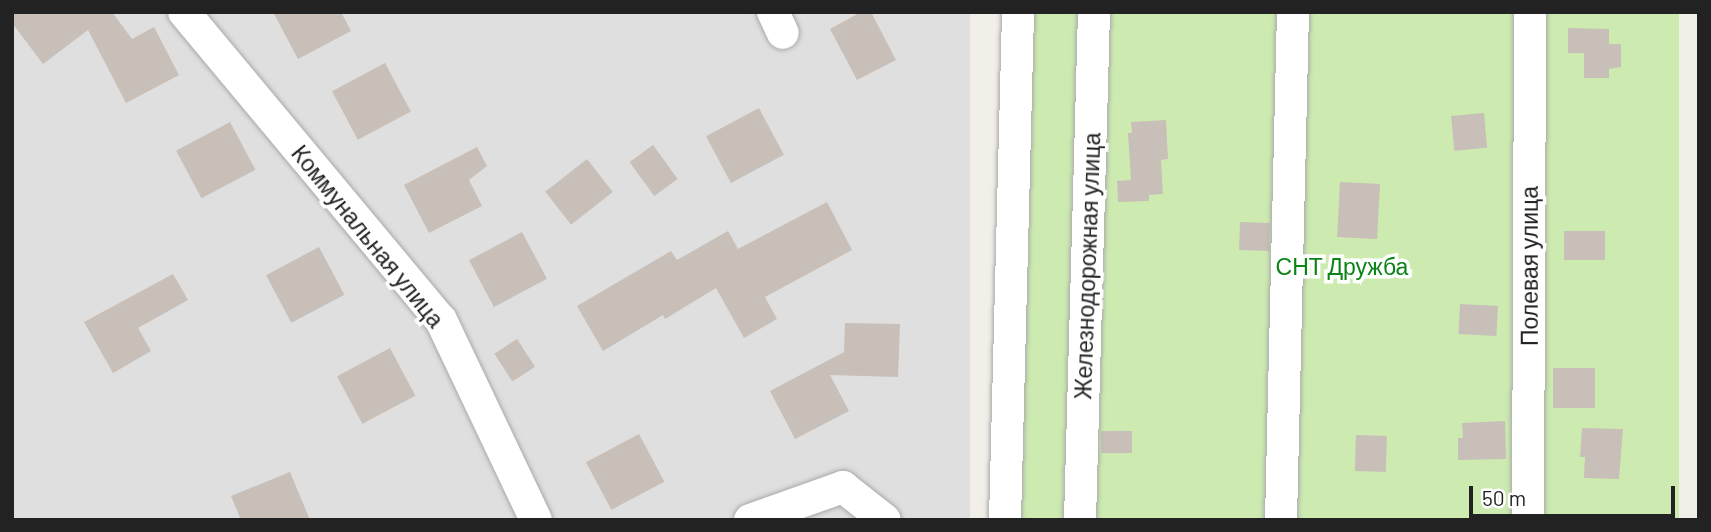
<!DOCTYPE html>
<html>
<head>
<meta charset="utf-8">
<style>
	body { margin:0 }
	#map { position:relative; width:1711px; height:532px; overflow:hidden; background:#f2efe9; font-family:Barlow,sans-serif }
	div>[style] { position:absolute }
	.residential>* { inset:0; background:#e0dfdf; transform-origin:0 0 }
	.grass>* { inset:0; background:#cdebb0; transform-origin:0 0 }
	.building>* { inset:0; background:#c7bfb8; transform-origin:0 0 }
	.roads { filter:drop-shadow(0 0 2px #a9a9a9) drop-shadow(0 0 2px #a9a9a9) }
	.minor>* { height:32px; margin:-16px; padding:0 16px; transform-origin:16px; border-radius:16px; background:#fff }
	span { translate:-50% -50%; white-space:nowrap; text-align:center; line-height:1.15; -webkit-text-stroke:7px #fff; paint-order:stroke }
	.street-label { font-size:23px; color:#222 }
	.park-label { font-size:23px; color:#0c8416 }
	.frame { position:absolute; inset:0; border:14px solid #222; pointer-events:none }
	.scale { position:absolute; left:1469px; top:486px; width:206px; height:32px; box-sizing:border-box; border:4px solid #222; border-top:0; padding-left:9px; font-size:21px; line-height:24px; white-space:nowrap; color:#222; -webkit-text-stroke:5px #fff; paint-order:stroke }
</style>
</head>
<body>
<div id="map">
	<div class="residential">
		<i style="left:12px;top:12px;width:958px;height:508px"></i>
	</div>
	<div class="grass">
		<i style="left:1017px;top:12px;width:662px;height:508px"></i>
	</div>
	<div class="building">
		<i style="clip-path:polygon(12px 12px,112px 12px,132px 39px,154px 27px,179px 75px,126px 103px,88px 30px,43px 64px,12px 23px)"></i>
		<i style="clip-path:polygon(273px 12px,341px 12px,351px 31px,298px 59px)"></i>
		<i style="clip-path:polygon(861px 12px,871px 12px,896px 60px,857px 80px,830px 29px)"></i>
		<i style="clip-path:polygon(1568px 28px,1609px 29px,1609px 44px,1621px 44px,1621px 67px,1609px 69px,1609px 78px,1584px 78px,1584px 53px,1568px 53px)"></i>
		<i style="left:385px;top:63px;width:55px;height:60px;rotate:62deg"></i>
		<i style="left:759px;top:108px;width:53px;height:60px;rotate:62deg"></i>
		<i style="left:1484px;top:113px;width:35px;height:33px;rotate:85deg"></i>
		<i style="clip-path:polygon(1166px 120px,1168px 159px,1161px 160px,1163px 194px,1149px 195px,1149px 201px,1118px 202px,1117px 181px,1131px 180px,1128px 133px,1132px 133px,1131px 122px)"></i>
		<i style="left:230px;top:122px;width:54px;height:61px;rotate:62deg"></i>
		<i style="left:653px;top:145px;width:42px;height:29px;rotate:54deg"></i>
		<i style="clip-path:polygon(477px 147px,487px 166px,469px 180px,482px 206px,429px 233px,404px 185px)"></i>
		<i style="left:587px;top:159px;width:42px;height:53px;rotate:52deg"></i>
		<i style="left:1340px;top:182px;width:40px;height:55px;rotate:3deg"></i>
		<i style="clip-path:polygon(827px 202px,852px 250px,765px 297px,777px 319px,744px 338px,716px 288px,665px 319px,663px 315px,603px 351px,577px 306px,671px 251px,677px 260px,728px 231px,738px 249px)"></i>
		<i style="left:1270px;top:223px;width:28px;height:30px;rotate:92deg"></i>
		<i style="left:1564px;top:231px;width:41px;height:29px"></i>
		<i style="left:522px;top:232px;width:53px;height:60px;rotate:62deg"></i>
		<i style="left:319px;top:247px;width:54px;height:60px;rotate:62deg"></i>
		<i style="clip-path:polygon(173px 274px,188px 300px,138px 328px,151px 351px,113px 373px,84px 322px)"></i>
		<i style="left:1460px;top:304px;width:38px;height:30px;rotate:3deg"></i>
		<i style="clip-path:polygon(845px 323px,900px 324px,898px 377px,830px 375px,849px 411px,795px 439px,770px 391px,844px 352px)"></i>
		<i style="left:517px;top:339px;width:33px;height:27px;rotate:57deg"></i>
		<i style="left:390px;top:348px;width:54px;height:60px;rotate:62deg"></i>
		<i style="left:1553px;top:368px;width:42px;height:40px"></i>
		<i style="clip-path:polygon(1505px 421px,1506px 459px,1458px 460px,1458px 438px,1463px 438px,1462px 423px)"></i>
		<i style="clip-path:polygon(1582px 428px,1623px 429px,1619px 479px,1584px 478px,1585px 457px,1580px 457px)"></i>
		<i style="left:1101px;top:431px;width:31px;height:22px"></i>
		<i style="left:639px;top:434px;width:54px;height:60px;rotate:62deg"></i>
		<i style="left:1356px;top:435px;width:31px;height:36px;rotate:2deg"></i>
		<i style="clip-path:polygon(290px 472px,310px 520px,241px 520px,231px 496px)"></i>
	</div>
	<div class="roads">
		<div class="minor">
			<i style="left:184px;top:12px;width:401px;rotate:50.2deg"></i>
			<i style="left:441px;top:320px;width:221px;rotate:64.6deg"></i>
			<i style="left:773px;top:12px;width:23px;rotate:65deg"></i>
			<i style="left:750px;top:520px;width:99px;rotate:-19.5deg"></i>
			<i style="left:843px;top:487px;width:53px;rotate:38.2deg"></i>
			<i style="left:1005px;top:520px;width:508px;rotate:-88.53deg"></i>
			<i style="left:1080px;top:520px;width:508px;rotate:-88.42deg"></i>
			<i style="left:1281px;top:520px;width:508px;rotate:-88.65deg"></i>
			<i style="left:1528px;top:520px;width:508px;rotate:-89.77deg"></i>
		</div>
	</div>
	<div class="street-label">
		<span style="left:368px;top:236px;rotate:51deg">Коммунальная улица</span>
		<span style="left:1087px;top:266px;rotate:-88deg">Железнодорожная улица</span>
		<span style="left:1529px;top:266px;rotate:-90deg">Полевая улица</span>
	</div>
	<div class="park-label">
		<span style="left:1342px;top:266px">СНТ Дружба</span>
	</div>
	<div class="frame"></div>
	<div class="scale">50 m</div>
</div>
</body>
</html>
